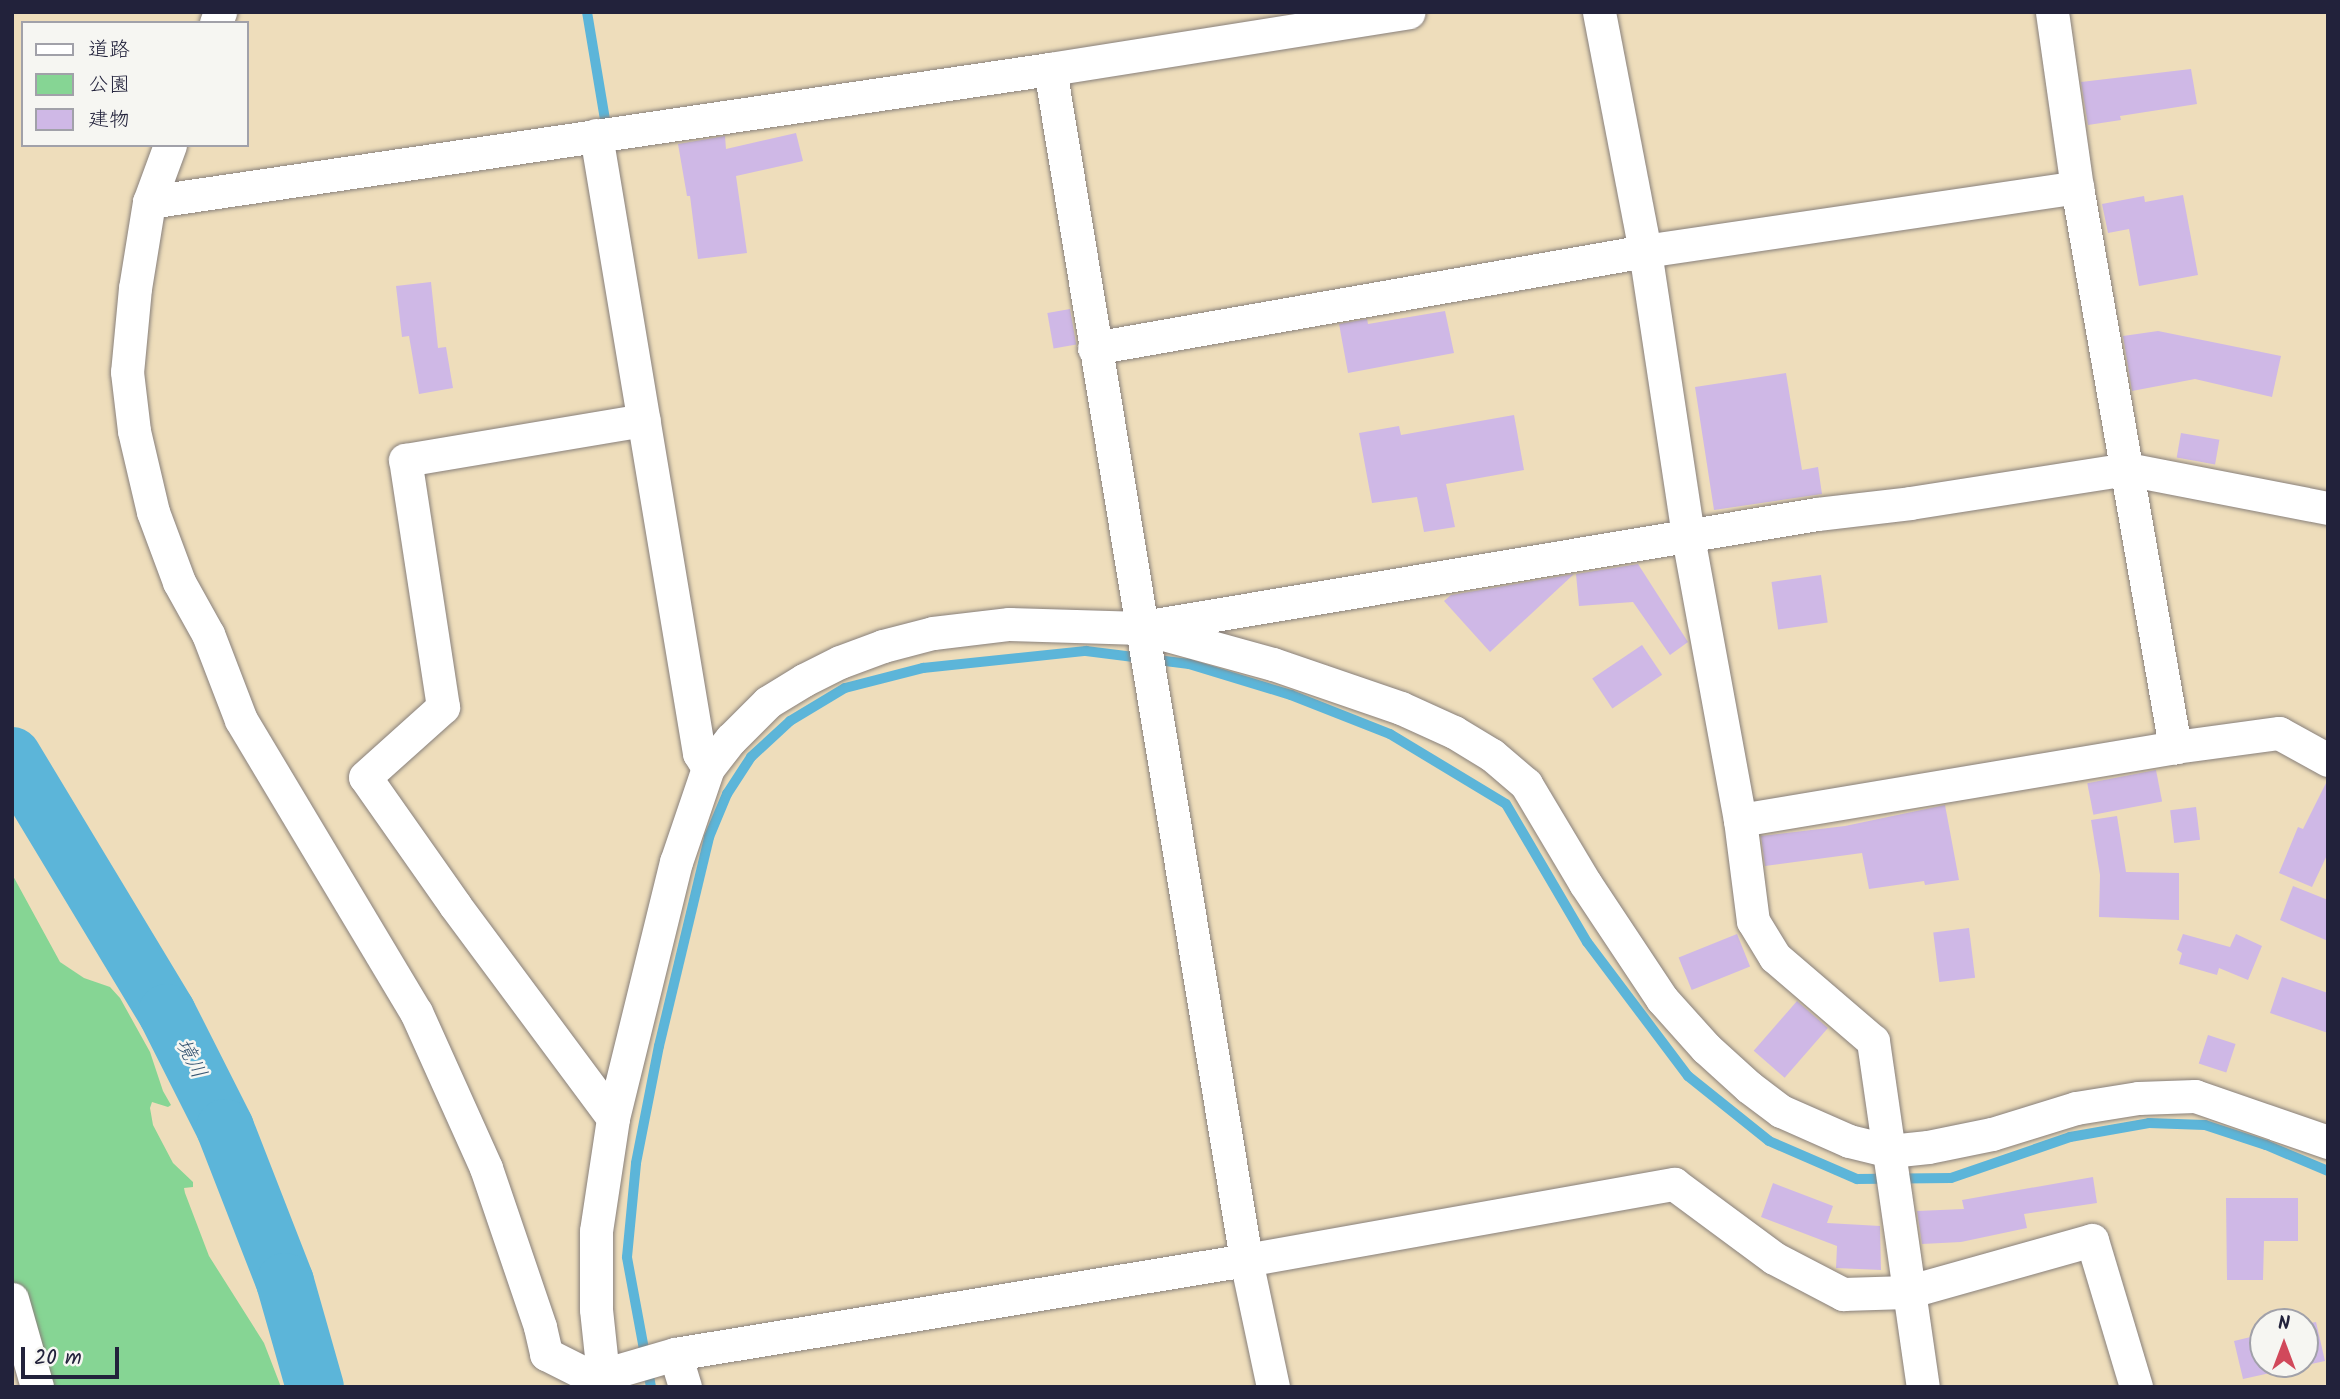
<!DOCTYPE html>
<html>
<head>
<meta charset="utf-8">
<style>
	body { margin:0 }
	#map { position:relative; width:2340px; height:1399px; overflow:hidden; background:#edb; font-family:Kalam,"Klee One",sans-serif }
	div>[style] { position:absolute }
	.green>* { inset:0; background:#86d594 }
	.stream>* { height:10px; margin:-5px; padding:0 5px; transform-origin:5px; border-radius:5px; background:#5cb5d9 }
	.river>* { height:58px; margin:-29px; padding:0 29px; transform-origin:29px; border-radius:29px; background:#5cb5d9 }
	.building>* { inset:0; background:#cfb8e6; transform-origin:0 0 }
	.roads { filter:drop-shadow(0 0 2px #88807b) drop-shadow(0 0 2px #88807b) }
	.street>* { height:33px; margin:-16.5px; padding:0 16.5px; transform-origin:16.5px; border-radius:16.5px; background:#fff }
	span { translate:-50% -50%; white-space:nowrap; text-align:center; line-height:1.15; -webkit-text-stroke:5px #f6f6f2; paint-order:stroke }
	.water-label { font-size:21px; color:#365572; font-style:italic }
	.frame { position:absolute; inset:0; border:14px solid #22223b; pointer-events:none }
	.legend { position:absolute; left:21px; top:21px; width:228px; height:126px; box-sizing:border-box; background:#f6f6f2; border:2px solid #a1a1a9; margin:0; padding:9px 12px; list-style:none; font-size:21px; color:#22223b }
	.legend li { display:flex; align-items:center; gap:14px; height:35px }
	.legend b { width:35px; border:2px solid #a1a1a9 }
	.north { position:absolute; left:2249px; top:1308px; width:70px; height:70px; box-sizing:border-box; background:#f6f6f2; border:2px solid #a1a1a9; border-radius:50%; rotate:0deg; font-size:19px; font-weight:700; line-height:28px; text-align:center; color:#22223b }
	.north::after { content:''; display:block; margin:auto; width:24px; height:32px; background:#d1495b; clip-path:polygon(50% 0,100% 100%,50% 72%,0 100%) }
	.scale { position:absolute; left:21px; top:1347px; width:98px; height:32px; box-sizing:border-box; border:4px solid #22223b; border-top:0; padding-left:9px; font-size:21px; line-height:24px; white-space:nowrap; color:#22223b; -webkit-text-stroke:5px #f6f6f2; paint-order:stroke }
</style>
</head>
<body>
<div id="map">
	<div class="green">
		<i style="clip-path:polygon(12px 874px,60px 962px,84px 978px,110px 987px,120px 998px,150px 1052px,163px 1091px,171px 1105px,168px 1107px,152px 1102px,150px 1108px,153px 1125px,173px 1163px,193px 1182px,193px 1187px,184px 1188px,185px 1193px,209px 1256px,264px 1343px,281px 1387px,46px 1387px,12px 1277px)"></i>
	</div>
	<div class="stream">
		<i style="left:587px;top:12px;width:121px;rotate:80.5deg"></i>
		<i style="left:651px;top:1387px;width:132px;rotate:-100.5deg"></i>
		<i style="left:627px;top:1257px;width:94px;rotate:-84.5deg"></i>
		<i style="left:636px;top:1163px;width:119px;rotate:-78.9deg"></i>
		<i style="left:659px;top:1046px;width:215px;rotate:-76.5deg"></i>
		<i style="left:709px;top:837px;width:47px;rotate:-67.3deg"></i>
		<i style="left:727px;top:794px;width:44px;rotate:-57deg"></i>
		<i style="left:751px;top:757px;width:53px;rotate:-42.7deg"></i>
		<i style="left:790px;top:721px;width:64px;rotate:-31deg"></i>
		<i style="left:845px;top:688px;width:81px;rotate:-14.4deg"></i>
		<i style="left:923px;top:668px;width:164px;rotate:-6deg"></i>
		<i style="left:1086px;top:651px;width:104px;rotate:7.2deg"></i>
		<i style="left:1189px;top:664px;width:107px;rotate:16.9deg"></i>
		<i style="left:1291px;top:695px;width:106px;rotate:21.5deg"></i>
		<i style="left:1390px;top:734px;width:135px;rotate:31.1deg"></i>
		<i style="left:1506px;top:804px;width:160px;rotate:59.6deg"></i>
		<i style="left:1587px;top:942px;width:168px;rotate:53deg"></i>
		<i style="left:1688px;top:1076px;width:104px;rotate:38.7deg"></i>
		<i style="left:1769px;top:1141px;width:96px;rotate:23.4deg"></i>
		<i style="left:1857px;top:1179px;width:94px;rotate:-0.6deg"></i>
		<i style="left:1951px;top:1178px;width:126px;rotate:-19deg"></i>
		<i style="left:2070px;top:1137px;width:80px;rotate:-10deg"></i>
		<i style="left:2149px;top:1123px;width:56px;rotate:2deg"></i>
		<i style="left:2205px;top:1125px;width:64px;rotate:18.2deg"></i>
		<i style="left:2266px;top:1145px;width:67px;rotate:22.8deg"></i>
	</div>
	<div class="river">
		<i style="left:12px;top:756px;width:300px;rotate:58.9deg"></i>
		<i style="left:167px;top:1013px;width:129px;rotate:63.2deg"></i>
		<i style="left:225px;top:1128px;width:165px;rotate:68.7deg"></i>
		<i style="left:285px;top:1282px;width:109px;rotate:74.1deg"></i>
	</div>
	<div class="building">
		<i style="clip-path:polygon(2191px 69px,2197px 104px,2120px 116px,2121px 120px,2088px 125px,2081px 82px)"></i>
		<i style="clip-path:polygon(796px 133px,803px 161px,736px 176px,747px 253px,698px 259px,690px 196px,687px 196px,678px 144px,725px 136px,726px 149px)"></i>
		<i style="clip-path:polygon(2183px 195px,2198px 275px,2139px 286px,2129px 229px,2108px 233px,2102px 204px,2144px 196px,2145px 202px)"></i>
		<i style="clip-path:polygon(431px 282px,438px 348px,446px 347px,453px 388px,419px 394px,409px 336px,402px 337px,396px 286px)"></i>
		<i style="left:1070px;top:309px;width:36px;height:23px;rotate:80deg"></i>
		<i style="clip-path:polygon(1445px 311px,1454px 353px,1348px 373px,1339px 324px,1367px 319px,1368px 324px)"></i>
		<i style="clip-path:polygon(2158px 331px,2281px 356px,2272px 397px,2195px 379px,2132px 391px,2123px 336px)"></i>
		<i style="clip-path:polygon(1786px 373px,1802px 470px,1818px 467px,1822px 494px,1714px 510px,1695px 387px)"></i>
		<i style="clip-path:polygon(1514px 415px,1524px 470px,1446px 484px,1455px 527px,1424px 532px,1417px 497px,1372px 503px,1359px 433px,1399px 426px,1401px 435px)"></i>
		<i style="left:2181px;top:433px;width:39px;height:25px;rotate:10deg"></i>
		<i style="clip-path:polygon(1638px 564px,1688px 642px,1670px 655px,1633px 602px,1579px 606px,1576px 574px)"></i>
		<i style="clip-path:polygon(1574px 574px,1490px 652px,1444px 601px,1451px 595px)"></i>
		<i style="left:1821px;top:575px;width:48px;height:50px;rotate:82deg"></i>
		<i style="left:1642px;top:645px;width:36px;height:60px;rotate:56deg"></i>
		<i style="left:2156px;top:770px;width:32px;height:70px;rotate:79deg"></i>
		<i style="clip-path:polygon(2328px 779px,2328px 853px,2312px 887px,2279px 873px,2298px 827px,2303px 829px)"></i>
		<i style="clip-path:polygon(1945px 805px,1959px 880px,1925px 885px,1924px 881px,1869px 889px,1862px 853px,1765px 866px,1761px 836px,1845px 826px)"></i>
		<i style="left:2196px;top:807px;width:33px;height:26px;rotate:83deg"></i>
		<i style="clip-path:polygon(2117px 816px,2126px 872px,2179px 873px,2179px 920px,2099px 917px,2100px 875px,2091px 820px)"></i>
		<i style="clip-path:polygon(2293px 886px,2328px 900px,2328px 941px,2280px 920px)"></i>
		<i style="left:1969px;top:928px;width:50px;height:36px;rotate:83deg"></i>
		<i style="left:1737px;top:934px;width:35px;height:63px;rotate:68deg"></i>
		<i style="clip-path:polygon(2183px 934px,2230px 947px,2236px 934px,2262px 946px,2248px 980px,2219px 968px,2217px 975px,2179px 964px,2182px 953px,2177px 950px)"></i>
		<i style="clip-path:polygon(2282px 977px,2328px 993px,2328px 1033px,2270px 1013px)"></i>
		<i style="left:1797px;top:1001px;width:41px;height:66px;rotate:41deg"></i>
		<i style="left:2208px;top:1035px;width:29px;height:30px;rotate:18deg"></i>
		<i style="clip-path:polygon(2093px 1177px,2097px 1203px,2024px 1214px,2027px 1228px,1961px 1242px,1922px 1244px,1917px 1211px,1964px 1209px,1962px 1200px)"></i>
		<i style="clip-path:polygon(1773px 1183px,1833px 1206px,1827px 1223px,1880px 1226px,1881px 1270px,1836px 1268px,1837px 1246px,1761px 1217px)"></i>
		<i style="clip-path:polygon(2226px 1198px,2298px 1198px,2298px 1241px,2264px 1241px,2263px 1280px,2227px 1280px)"></i>
		<i style="clip-path:polygon(2316px 1322px,2325px 1361px,2243px 1379px,2234px 1341px,2263px 1334px,2263px 1364px,2305px 1364px,2305px 1324px)"></i>
	</div>
	<div class="roads">
		<div class="street">
			<i style="left:1599px;top:12px;width:243px;rotate:79.1deg"></i>
			<i style="left:1645px;top:251px;width:289px;rotate:81.4deg"></i>
			<i style="left:1688px;top:537px;width:288px;rotate:79.6deg"></i>
			<i style="left:1740px;top:820px;width:102px;rotate:82.7deg"></i>
			<i style="left:1753px;top:921px;width:42px;rotate:58.6deg"></i>
			<i style="left:1775px;top:957px;width:129px;rotate:40.6deg"></i>
			<i style="left:1873px;top:1041px;width:350px;rotate:81.8deg"></i>
			<i style="left:2052px;top:12px;width:177px;rotate:81.9deg"></i>
			<i style="left:2077px;top:187px;width:569px;rotate:80.07deg"></i>
			<i style="left:216px;top:23px;width:12px;rotate:-70deg"></i>
			<i style="left:1050px;top:69px;width:1207px;rotate:80.65deg"></i>
			<i style="left:1246px;top:1260px;width:130px;rotate:78deg"></i>
			<i style="left:596px;top:135px;width:627px;rotate:80.54deg"></i>
			<i style="left:699px;top:753px;width:17px;rotate:59deg"></i>
			<i style="left:170px;top:145px;width:61px;rotate:110.2deg"></i>
			<i style="left:149px;top:202px;width:87px;rotate:99.2deg"></i>
			<i style="left:135px;top:288px;width:84px;rotate:95.4deg"></i>
			<i style="left:127px;top:372px;width:59px;rotate:83.2deg"></i>
			<i style="left:134px;top:431px;width:83px;rotate:76.8deg"></i>
			<i style="left:153px;top:512px;width:75px;rotate:69.6deg"></i>
			<i style="left:179px;top:582px;width:60px;rotate:60.9deg"></i>
			<i style="left:208px;top:634px;width:92px;rotate:69deg"></i>
			<i style="left:241px;top:720px;width:340px;rotate:59.1deg"></i>
			<i style="left:416px;top:1012px;width:171px;rotate:65.8deg"></i>
			<i style="left:486px;top:1168px;width:168px;rotate:71.2deg"></i>
			<i style="left:540px;top:1327px;width:28px;rotate:77deg"></i>
			<i style="left:546px;top:1354px;width:45px;rotate:26.6deg"></i>
			<i style="left:586px;top:1374px;width:17px;rotate:3deg"></i>
			<i style="left:603px;top:1375px;width:75px;rotate:-16.3deg"></i>
			<i style="left:675px;top:1354px;width:579px;rotate:-9.35deg"></i>
			<i style="left:1246px;top:1260px;width:435px;rotate:-10.1deg"></i>
			<i style="left:1674px;top:1184px;width:124px;rotate:36.5deg"></i>
			<i style="left:1774px;top:1258px;width:78px;rotate:27.6deg"></i>
			<i style="left:1843px;top:1294px;width:64px;rotate:-1.8deg"></i>
			<i style="left:1907px;top:1292px;width:192px;rotate:-15.7deg"></i>
			<i style="left:2092px;top:1240px;width:153px;rotate:73.3deg"></i>
			<i style="left:149px;top:202px;width:911px;rotate:-8.4deg"></i>
			<i style="left:1050px;top:69px;width:363px;rotate:-9deg"></i>
			<i style="left:1094px;top:348px;width:559px;rotate:-9.98deg"></i>
			<i style="left:1645px;top:251px;width:437px;rotate:-8.4deg"></i>
			<i style="left:1155px;top:625px;width:671px;rotate:-9.52deg"></i>
			<i style="left:1817px;top:514px;width:94px;rotate:-6.7deg"></i>
			<i style="left:1910px;top:503px;width:220px;rotate:-8.9deg"></i>
			<i style="left:2127px;top:469px;width:205px;rotate:11deg"></i>
			<i style="left:1740px;top:820px;width:441px;rotate:-9.5deg"></i>
			<i style="left:2175px;top:747px;width:105px;rotate:-7.7deg"></i>
			<i style="left:2279px;top:733px;width:56px;rotate:28.9deg"></i>
			<i style="left:613px;top:1118px;width:265px;rotate:-126.6deg"></i>
			<i style="left:455px;top:905px;width:156px;rotate:-125.1deg"></i>
			<i style="left:365px;top:777px;width:105px;rotate:-41.9deg"></i>
			<i style="left:443px;top:707px;width:250px;rotate:-98.7deg"></i>
			<i style="left:405px;top:460px;width:242px;rotate:-9.5deg"></i>
			<i style="left:12px;top:1299px;width:91px;rotate:74.1deg"></i>
			<i style="left:675px;top:1354px;width:34px;rotate:73deg"></i>
			<i style="left:603px;top:1375px;width:66px;rotate:-96.1deg"></i>
			<i style="left:596px;top:1309px;width:78px;rotate:-90deg"></i>
			<i style="left:596px;top:1231px;width:114px;rotate:-81.4deg"></i>
			<i style="left:613px;top:1118px;width:264px;rotate:-76.2deg"></i>
			<i style="left:676px;top:862px;width:99px;rotate:-71.2deg"></i>
			<i style="left:708px;top:768px;width:37px;rotate:-52deg"></i>
			<i style="left:731px;top:739px;width:52px;rotate:-45deg"></i>
			<i style="left:768px;top:702px;width:42px;rotate:-31.4deg"></i>
			<i style="left:804px;top:680px;width:40px;rotate:-26.6deg"></i>
			<i style="left:840px;top:662px;width:46px;rotate:-20.4deg"></i>
			<i style="left:883px;top:646px;width:52px;rotate:-14.6deg"></i>
			<i style="left:933px;top:633px;width:77px;rotate:-6.8deg"></i>
			<i style="left:1009px;top:624px;width:133px;rotate:1.7deg"></i>
			<i style="left:1142px;top:628px;width:136px;rotate:15.4deg"></i>
			<i style="left:1273px;top:664px;width:135px;rotate:19deg"></i>
			<i style="left:1401px;top:708px;width:58px;rotate:24.4deg"></i>
			<i style="left:1454px;top:732px;width:44px;rotate:31.2deg"></i>
			<i style="left:1492px;top:755px;width:45px;rotate:40.5deg"></i>
			<i style="left:1526px;top:784px;width:115px;rotate:59.2deg"></i>
			<i style="left:1585px;top:883px;width:139px;rotate:56.4deg"></i>
			<i style="left:1662px;top:999px;width:66px;rotate:48.1deg"></i>
			<i style="left:1706px;top:1048px;width:58px;rotate:42.2deg"></i>
			<i style="left:1749px;top:1087px;width:40px;rotate:37deg"></i>
			<i style="left:1781px;top:1111px;width:74px;rotate:23.8deg"></i>
			<i style="left:1849px;top:1141px;width:42px;rotate:13.7deg"></i>
			<i style="left:1890px;top:1151px;width:38px;rotate:-6deg"></i>
			<i style="left:1928px;top:1147px;width:65px;rotate:-11.5deg"></i>
			<i style="left:1992px;top:1134px;width:88px;rotate:-17.2deg"></i>
			<i style="left:2076px;top:1108px;width:63px;rotate:-9.2deg"></i>
			<i style="left:2138px;top:1098px;width:57px;rotate:-2deg"></i>
			<i style="left:2195px;top:1096px;width:141px;rotate:19.1deg"></i>
		</div>
	</div>
	<div class="water-label">
		<span style="left:190px;top:1059px;rotate:63deg">境川</span>
	</div>
	<div class="frame"></div>
	<ul class="legend">
	<li><b style="height:9px;background:#fff"></b>道路</li>
	<li><b style="height:19px;background:#86d594"></b>公園</li>
	<li><b style="height:19px;background:#cfb8e6"></b>建物</li>
	</ul>
	<div class="north">N</div>
	<div class="scale">20 m</div>
</div>
</body>
</html>
